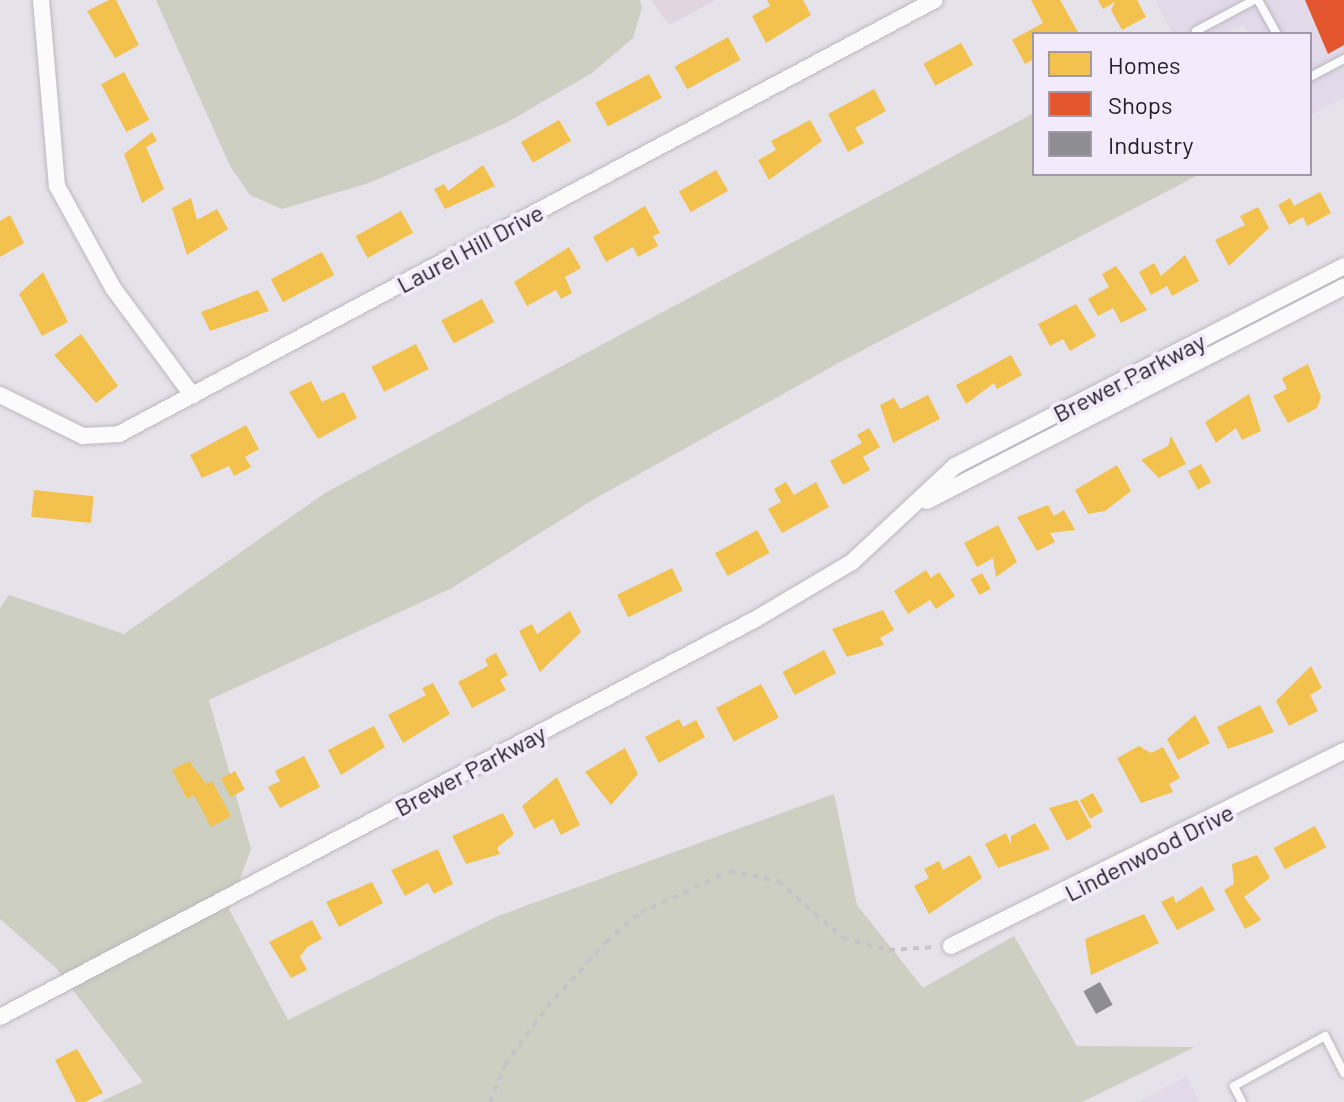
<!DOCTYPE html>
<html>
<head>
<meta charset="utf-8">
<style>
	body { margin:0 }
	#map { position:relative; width:1344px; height:1102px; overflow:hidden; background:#e6e2ea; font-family:Barlow,sans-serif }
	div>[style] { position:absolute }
	.built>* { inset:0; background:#e2d9e9 }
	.education>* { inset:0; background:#e1d5e0 }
	.green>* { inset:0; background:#cdcfc2 }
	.homes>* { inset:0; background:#f2c14e; transform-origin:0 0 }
	.shops>* { inset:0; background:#e4572e }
	.industry>* { inset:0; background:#8d8d92; transform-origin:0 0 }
	.path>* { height:4px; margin-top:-2px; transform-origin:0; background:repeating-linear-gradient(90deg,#c6c4c8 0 6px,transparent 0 12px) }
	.roads { filter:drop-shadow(0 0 2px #bbb8be) drop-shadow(0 0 2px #bbb8be) }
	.lane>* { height:8px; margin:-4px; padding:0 4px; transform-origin:4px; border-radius:4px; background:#fbfbfc }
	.street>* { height:16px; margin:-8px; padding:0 8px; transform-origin:8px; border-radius:8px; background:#fbfbfc }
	span { translate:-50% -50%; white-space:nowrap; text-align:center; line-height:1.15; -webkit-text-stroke:8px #f3ebfb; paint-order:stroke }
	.street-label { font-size:24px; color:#232026 }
	.legend { position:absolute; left:1032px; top:32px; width:280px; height:144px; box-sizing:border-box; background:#f3ebfb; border:2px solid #a09aa6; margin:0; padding:10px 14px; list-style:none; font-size:24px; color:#232026 }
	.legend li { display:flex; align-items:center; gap:16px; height:40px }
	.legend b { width:40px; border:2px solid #a09aa6 }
</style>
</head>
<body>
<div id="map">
	<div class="built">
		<i style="clip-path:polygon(1155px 0,1344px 0,1344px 97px,1310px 115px,1310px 34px,1249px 34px,1244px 25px,1227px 34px,1173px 34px)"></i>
		<i style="clip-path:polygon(1187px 1076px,1200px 1102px,1138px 1102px)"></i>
	</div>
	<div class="education">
		<i style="clip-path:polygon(651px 0,716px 0,669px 25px)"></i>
	</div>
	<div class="green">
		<i style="clip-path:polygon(156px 0,640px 0,642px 8px,633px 38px,592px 73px,506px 123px,369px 183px,282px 209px,250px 195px,230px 166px)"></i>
		<i style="clip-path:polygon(1034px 113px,1034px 174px,1200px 174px,844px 360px,596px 498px,452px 588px,209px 700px,251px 849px,229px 909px,288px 1020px,498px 916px,834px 794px,857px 905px,923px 988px,1014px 936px,1077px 1046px,1195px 1047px,1082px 1102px,100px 1102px,143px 1082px,56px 968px,0 919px,0 608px,9px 595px,124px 634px,325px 493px)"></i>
	</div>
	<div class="homes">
		<i style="clip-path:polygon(109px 0,116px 0,139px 45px,115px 58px,87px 11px)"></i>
		<i style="clip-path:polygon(767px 0,803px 0,811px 15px,766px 43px,752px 16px,770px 6px)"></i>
		<i style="clip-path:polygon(1031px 0,1060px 0,1079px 34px,1034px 34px,1034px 59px,1025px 64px,1012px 40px,1043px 23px)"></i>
		<i style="clip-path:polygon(1098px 0,1137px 0,1146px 17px,1122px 30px,1111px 10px,1115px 2px,1103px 9px)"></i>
		<i style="left:728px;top:37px;width:26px;height:61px;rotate:61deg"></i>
		<i style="left:961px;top:43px;width:25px;height:43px;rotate:61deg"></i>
		<i style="left:124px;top:72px;width:54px;height:26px;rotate:62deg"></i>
		<i style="left:649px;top:74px;width:27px;height:61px;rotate:62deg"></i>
		<i style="clip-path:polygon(874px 89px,886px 111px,855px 128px,864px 143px,848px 152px,828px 114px)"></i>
		<i style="left:559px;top:120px;width:24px;height:44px;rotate:60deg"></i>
		<i style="clip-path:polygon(810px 120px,822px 141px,769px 180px,758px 160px,776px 150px,771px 141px)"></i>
		<i style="clip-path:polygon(152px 132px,157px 141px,146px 147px,164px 189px,142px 203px,124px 154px)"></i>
		<i style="clip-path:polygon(483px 165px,495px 186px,445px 209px,434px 189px,444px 184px,448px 191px)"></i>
		<i style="left:716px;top:170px;width:24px;height:43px;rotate:60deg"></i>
		<i style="clip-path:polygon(1320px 192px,1331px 213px,1307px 226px,1303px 217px,1289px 225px,1278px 205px,1290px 198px,1294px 206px)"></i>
		<i style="clip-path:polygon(191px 198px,197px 220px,217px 209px,228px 229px,187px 255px,172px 208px)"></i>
		<i style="clip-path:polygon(645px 206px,660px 233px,653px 236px,658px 246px,638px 257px,633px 247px,606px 262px,593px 237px)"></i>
		<i style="clip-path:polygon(1258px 207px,1269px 228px,1229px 266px,1215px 240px,1245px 225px,1240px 216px)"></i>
		<i style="left:401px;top:211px;width:25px;height:52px;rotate:61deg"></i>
		<i style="clip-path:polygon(10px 215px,24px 243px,0 257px,0 221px)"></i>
		<i style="clip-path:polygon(569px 247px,581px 268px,565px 277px,572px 293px,561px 299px,556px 290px,527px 306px,514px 282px)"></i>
		<i style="left:322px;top:252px;width:26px;height:58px;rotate:62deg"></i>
		<i style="clip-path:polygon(1185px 255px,1199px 281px,1172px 296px,1167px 286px,1151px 295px,1139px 272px,1154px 263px,1161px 276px)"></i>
		<i style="clip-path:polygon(1116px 266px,1147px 310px,1121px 323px,1113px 308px,1098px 316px,1088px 299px,1109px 287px,1102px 274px)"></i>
		<i style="clip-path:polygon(43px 272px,68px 322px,42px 336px,19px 294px)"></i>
		<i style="clip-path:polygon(258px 290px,269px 311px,210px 331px,201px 312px)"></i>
		<i style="left:482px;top:299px;width:26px;height:46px;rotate:62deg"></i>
		<i style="clip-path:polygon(1076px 304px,1096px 336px,1070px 351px,1063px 339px,1050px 346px,1038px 324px)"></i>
		<i style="clip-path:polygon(81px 334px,118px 386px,96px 403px,54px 355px)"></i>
		<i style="left:416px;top:344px;width:28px;height:50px;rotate:63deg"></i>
		<i style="clip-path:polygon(1011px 355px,1022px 375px,997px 389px,994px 383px,966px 404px,956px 385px)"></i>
		<i style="clip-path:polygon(1308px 364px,1321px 397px,1317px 408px,1288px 423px,1273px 396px,1287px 389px,1282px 378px)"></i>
		<i style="clip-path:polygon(311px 381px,322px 402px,344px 392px,357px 418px,318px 439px,289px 392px)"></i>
		<i style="clip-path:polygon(1249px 394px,1261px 431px,1242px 440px,1236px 428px,1216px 443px,1205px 422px)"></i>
		<i style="clip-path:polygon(928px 395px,940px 419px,893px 443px,880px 405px,894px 398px,900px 409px)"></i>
		<i style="clip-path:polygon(246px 425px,259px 449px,245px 457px,251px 467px,234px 476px,229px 466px,202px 478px,190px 455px)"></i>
		<i style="clip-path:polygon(869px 428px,880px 447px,863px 457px,870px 470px,843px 485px,830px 461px,862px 443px,857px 435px)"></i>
		<i style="clip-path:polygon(1171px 436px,1186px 464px,1159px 478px,1141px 460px,1168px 446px)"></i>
		<i style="left:1201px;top:464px;width:21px;height:15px;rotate:61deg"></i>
		<i style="clip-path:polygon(1117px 465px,1131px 491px,1105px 511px,1088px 514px,1075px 490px)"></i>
		<i style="clip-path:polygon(786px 482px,794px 495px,816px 482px,829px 507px,782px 533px,768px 509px,781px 502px,774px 489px)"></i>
		<i style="left:34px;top:490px;width:60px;height:27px;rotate:6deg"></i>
		<i style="clip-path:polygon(1048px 505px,1054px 516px,1064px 510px,1075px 530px,1050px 533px,1055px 542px,1037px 551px,1017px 517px)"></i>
		<i style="clip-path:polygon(998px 525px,1017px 562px,996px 577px,993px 558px,977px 567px,964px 543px)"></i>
		<i style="left:757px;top:530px;width:26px;height:48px;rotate:61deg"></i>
		<i style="left:672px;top:568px;width:25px;height:61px;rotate:64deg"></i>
		<i style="clip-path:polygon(926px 570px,931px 578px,939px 572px,955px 596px,936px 609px,930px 600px,908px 614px,894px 591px)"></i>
		<i style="left:982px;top:573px;width:18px;height:13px;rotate:61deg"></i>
		<i style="clip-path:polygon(883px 610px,894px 630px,880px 638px,884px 645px,847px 657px,832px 629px)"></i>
		<i style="clip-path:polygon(570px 611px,581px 632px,540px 672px,519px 631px,532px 624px,537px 634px)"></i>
		<i style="left:824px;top:650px;width:26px;height:47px;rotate:62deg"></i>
		<i style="clip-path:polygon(496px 653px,508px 675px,500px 680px,506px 690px,472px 708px,458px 682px,488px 666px,485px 659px)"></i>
		<i style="clip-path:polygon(1311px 666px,1322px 688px,1310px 695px,1318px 711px,1289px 726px,1276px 701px)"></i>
		<i style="clip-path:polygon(433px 683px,450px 714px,403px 743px,388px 715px,426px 695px,422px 688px)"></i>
		<i style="left:761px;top:684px;width:38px;height:51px;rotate:62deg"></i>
		<i style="clip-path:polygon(1260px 705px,1274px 732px,1228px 749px,1217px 727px)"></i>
		<i style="clip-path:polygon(1195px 715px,1210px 743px,1178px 760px,1167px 739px)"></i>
		<i style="clip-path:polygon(679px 719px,683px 727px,696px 720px,705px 737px,659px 763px,645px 737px)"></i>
		<i style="clip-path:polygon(374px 726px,385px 747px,341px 775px,328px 750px)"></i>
		<i style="clip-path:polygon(1139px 746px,1151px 753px,1163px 747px,1180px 778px,1169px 784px,1173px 792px,1141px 803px,1117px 758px)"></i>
		<i style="clip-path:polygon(625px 748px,638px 774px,611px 805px,585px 772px)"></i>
		<i style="clip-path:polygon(304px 756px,320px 787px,280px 808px,268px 787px,280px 781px,275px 771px)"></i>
		<i style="clip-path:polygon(189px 761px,206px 784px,212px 781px,231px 816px,211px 827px,194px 795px,187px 799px,172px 770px)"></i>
		<i style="left:235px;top:771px;width:21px;height:16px;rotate:62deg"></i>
		<i style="clip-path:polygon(557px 777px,580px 825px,561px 835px,553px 819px,534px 829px,522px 806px)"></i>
		<i style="left:1093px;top:793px;width:21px;height:15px;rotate:61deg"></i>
		<i style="clip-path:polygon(1077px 800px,1092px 827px,1067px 841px,1049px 808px)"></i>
		<i style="clip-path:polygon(503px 813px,514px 834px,497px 848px,500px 854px,466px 864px,452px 836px)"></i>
		<i style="clip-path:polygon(1035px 823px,1050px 849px,998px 868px,985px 844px,1006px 833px,1011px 844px,1011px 836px)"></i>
		<i style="left:1315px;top:826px;width:24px;height:47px;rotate:62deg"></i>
		<i style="clip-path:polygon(438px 849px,453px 884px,434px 894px,428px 883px,405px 896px,391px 870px)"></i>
		<i style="clip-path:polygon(970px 855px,982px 878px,929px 914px,914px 886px,929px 878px,924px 869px,939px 861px,943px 870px)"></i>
		<i style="clip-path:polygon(1257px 855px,1270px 878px,1244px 897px,1261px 920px,1245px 929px,1224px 890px,1234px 884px,1232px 864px)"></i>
		<i style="clip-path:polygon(372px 882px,383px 903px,339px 927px,326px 902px)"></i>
		<i style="clip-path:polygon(1202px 886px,1215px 910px,1177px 930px,1161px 902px,1173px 896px,1176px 903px)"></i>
		<i style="clip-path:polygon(1144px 914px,1159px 943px,1091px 975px,1085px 939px)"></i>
		<i style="clip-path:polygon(312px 920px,322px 939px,307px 947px,300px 957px,307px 970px,291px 978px,269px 942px)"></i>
		<i style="clip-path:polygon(77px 1049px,103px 1093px,85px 1102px,76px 1102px,55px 1060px)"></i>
	</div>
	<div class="shops">
		<i style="clip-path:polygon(1305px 0,1344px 0,1344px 45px,1328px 54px)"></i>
	</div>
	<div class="industry">
		<i style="left:1100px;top:982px;width:26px;height:19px;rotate:61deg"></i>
	</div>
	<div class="path">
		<i style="left:490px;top:1102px;width:40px;rotate:-68deg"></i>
		<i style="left:505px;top:1065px;width:72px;rotate:-54.1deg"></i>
		<i style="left:547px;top:1007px;width:88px;rotate:-47.8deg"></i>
		<i style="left:606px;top:942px;width:45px;rotate:-40.5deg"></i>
		<i style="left:640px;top:913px;width:98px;rotate:-25.3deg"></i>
		<i style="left:729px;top:871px;width:50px;rotate:11.5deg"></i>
		<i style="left:778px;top:881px;width:86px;rotate:41.2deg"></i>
		<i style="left:843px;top:938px;width:48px;rotate:14.6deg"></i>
		<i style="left:889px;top:950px;width:47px;rotate:-3.7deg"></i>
	</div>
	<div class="roads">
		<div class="lane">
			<i style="left:1258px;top:0;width:39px;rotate:61deg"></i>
			<i style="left:1196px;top:31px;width:66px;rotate:-28.1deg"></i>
			<i style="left:1310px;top:77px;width:38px;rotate:-28deg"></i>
			<i style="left:1242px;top:1102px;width:18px;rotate:-117deg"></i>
			<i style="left:1234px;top:1086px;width:104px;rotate:-28.8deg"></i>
			<i style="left:1325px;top:1036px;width:42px;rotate:62.8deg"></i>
		</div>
		<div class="street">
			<i style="left:41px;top:0;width:187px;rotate:85.1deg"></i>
			<i style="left:57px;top:186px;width:116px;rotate:61.2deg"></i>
			<i style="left:113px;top:288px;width:134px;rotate:53.5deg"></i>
			<i style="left:0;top:395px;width:93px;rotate:26.3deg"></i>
			<i style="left:83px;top:436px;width:36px;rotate:-3deg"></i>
			<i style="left:119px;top:434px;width:924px;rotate:-28.01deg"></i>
			<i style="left:927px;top:501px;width:469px;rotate:-27.2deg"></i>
			<i style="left:951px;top:946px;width:439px;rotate:-26.4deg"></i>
			<i style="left:0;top:1017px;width:852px;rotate:-27.77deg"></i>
			<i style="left:754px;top:620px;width:114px;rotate:-30.6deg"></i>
			<i style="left:852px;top:562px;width:141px;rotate:-43deg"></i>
			<i style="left:955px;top:466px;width:437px;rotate:-27.2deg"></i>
		</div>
	</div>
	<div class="street-label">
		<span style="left:470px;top:248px;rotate:-28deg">Laurel Hill Drive</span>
		<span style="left:1129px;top:377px;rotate:-27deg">Brewer Parkway</span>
		<span style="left:470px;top:770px;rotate:-28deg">Brewer Parkway</span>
		<span style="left:1149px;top:852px;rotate:-27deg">Lindenwood Drive</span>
	</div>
	<ul class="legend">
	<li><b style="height:22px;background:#f2c14e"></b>Homes</li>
	<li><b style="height:22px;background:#e4572e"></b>Shops</li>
	<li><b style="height:22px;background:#8d8d92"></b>Industry</li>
	</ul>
</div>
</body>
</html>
